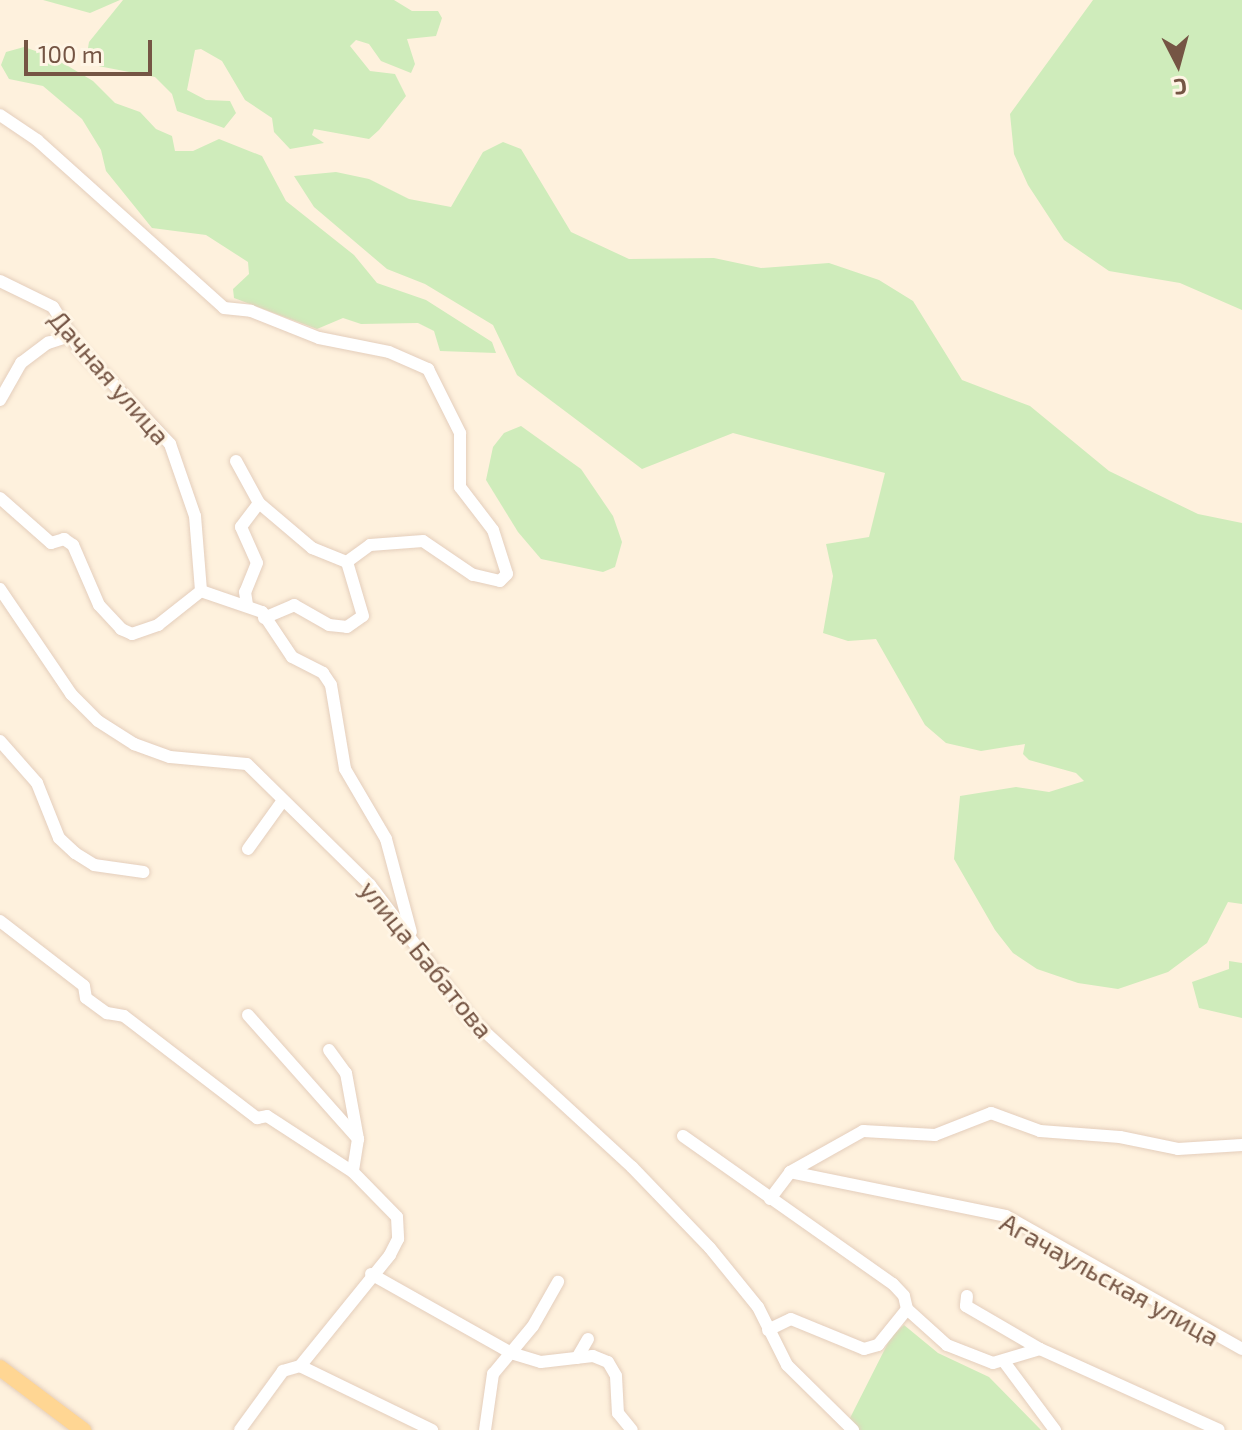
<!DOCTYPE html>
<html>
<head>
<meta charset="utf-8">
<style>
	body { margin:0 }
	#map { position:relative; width:1242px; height:1430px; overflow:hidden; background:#fef1dd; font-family:"Exo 2",sans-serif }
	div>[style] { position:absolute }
	.green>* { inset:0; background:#cfecbb }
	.roads { filter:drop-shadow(0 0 2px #e4cebc) drop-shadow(0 0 2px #e4cebc) }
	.minor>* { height:12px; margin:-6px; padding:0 6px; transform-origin:6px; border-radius:6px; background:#fff }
	.major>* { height:16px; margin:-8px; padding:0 8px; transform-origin:8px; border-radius:8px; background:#ffd693 }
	span { translate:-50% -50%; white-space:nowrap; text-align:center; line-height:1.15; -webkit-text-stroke:6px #fff5e5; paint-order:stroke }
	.street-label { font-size:26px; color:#755544 }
	.north { position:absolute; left:1138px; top:24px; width:80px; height:80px; -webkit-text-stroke:6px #fff5e5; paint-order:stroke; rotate:174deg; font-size:22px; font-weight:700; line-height:32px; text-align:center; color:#755544 }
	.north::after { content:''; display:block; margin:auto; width:28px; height:36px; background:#755544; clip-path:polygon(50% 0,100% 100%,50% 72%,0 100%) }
	.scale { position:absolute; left:24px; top:40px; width:128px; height:36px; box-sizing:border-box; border:4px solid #755544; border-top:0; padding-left:10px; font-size:24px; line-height:28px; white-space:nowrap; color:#755544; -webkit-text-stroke:6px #fff5e5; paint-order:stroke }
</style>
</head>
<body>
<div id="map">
	<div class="green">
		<i style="clip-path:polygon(43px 0,120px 0,90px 13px)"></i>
		<i style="clip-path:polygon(123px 0,394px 0,412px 11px,438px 11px,442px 18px,436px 36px,407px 39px,415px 64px,411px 73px,381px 61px,369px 44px,356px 40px,350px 46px,370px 71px,395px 74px,406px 96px,379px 130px,369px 139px,314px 129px,312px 135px,324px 143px,290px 149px,274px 132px,272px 118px,245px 100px,222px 61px,201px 49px,195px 50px,187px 90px,206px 100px,230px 101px,236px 113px,224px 128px,177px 111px,172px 94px,155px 77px,93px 65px,87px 54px,89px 42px)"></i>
		<i style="clip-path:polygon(1093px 0,1242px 0,1242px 310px,1180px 283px,1109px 271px,1064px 240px,1028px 185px,1014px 154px,1010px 114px)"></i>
		<i style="clip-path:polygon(24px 47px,53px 57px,93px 81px,115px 103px,140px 112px,156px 129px,172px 136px,175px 151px,193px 151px,219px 139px,262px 156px,286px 201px,354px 255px,377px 283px,426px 300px,492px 342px,496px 353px,440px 351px,434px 331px,418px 323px,361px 324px,343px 318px,317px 329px,234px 298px,233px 289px,249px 274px,248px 262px,206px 235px,152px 228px,106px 171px,101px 150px,82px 119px,43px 86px,9px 79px,1px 65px,6px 52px)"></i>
		<i style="clip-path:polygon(503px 142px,521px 149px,571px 232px,629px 259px,714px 258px,761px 268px,829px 263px,879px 280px,913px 301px,962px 380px,1030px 406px,1109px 471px,1198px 514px,1242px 523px,1242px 904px,1228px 902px,1207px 943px,1168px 972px,1118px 989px,1078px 983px,1037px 969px,1013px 953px,995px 930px,954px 859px,960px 796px,1016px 787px,1049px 792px,1084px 781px,1076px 773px,1029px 760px,1023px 754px,1025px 744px,981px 751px,946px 743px,925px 725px,876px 639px,848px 641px,823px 633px,833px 576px,826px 544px,869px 537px,885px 473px,733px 433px,642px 469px,517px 375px,493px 325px,425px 284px,387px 269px,314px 207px,294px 176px,336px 172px,369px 179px,409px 199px,451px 207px,483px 152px)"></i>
		<i style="clip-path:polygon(521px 426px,581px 469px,613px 516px,622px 542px,615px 567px,603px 572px,541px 559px,518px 532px,486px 480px,493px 447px,504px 433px)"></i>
		<i style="clip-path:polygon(1229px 961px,1242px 963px,1242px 1018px,1199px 1008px,1192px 982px,1229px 969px)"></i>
		<i style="clip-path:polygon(904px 1325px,938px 1353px,989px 1377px,1041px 1430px,858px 1430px,848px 1422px,891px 1337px)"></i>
	</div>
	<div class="roads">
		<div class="minor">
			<i style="left:0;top:115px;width:45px;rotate:34deg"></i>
			<i style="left:37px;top:140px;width:251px;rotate:41.9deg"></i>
			<i style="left:224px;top:308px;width:27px;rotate:6deg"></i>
			<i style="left:251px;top:311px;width:73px;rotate:21.7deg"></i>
			<i style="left:319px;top:338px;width:71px;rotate:11.3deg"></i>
			<i style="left:389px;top:352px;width:43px;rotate:23.6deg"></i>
			<i style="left:428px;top:369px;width:72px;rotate:63.4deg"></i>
			<i style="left:460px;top:433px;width:54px;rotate:90deg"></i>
			<i style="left:460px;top:487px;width:54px;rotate:52.5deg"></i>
			<i style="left:493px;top:530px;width:46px;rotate:72.3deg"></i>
			<i style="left:507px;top:574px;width:10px;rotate:135deg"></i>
			<i style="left:500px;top:581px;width:28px;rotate:-167deg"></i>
			<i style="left:473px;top:575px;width:60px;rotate:-145.8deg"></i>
			<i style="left:423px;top:541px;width:53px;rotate:175.7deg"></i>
			<i style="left:370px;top:545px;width:29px;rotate:144deg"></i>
			<i style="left:0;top:281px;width:59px;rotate:26.1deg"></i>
			<i style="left:53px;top:307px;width:47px;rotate:58deg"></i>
			<i style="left:78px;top:347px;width:134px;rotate:46.5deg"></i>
			<i style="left:170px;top:444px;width:76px;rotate:70.9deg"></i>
			<i style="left:195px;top:516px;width:75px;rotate:85.4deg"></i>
			<i style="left:201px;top:591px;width:65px;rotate:19deg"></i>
			<i style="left:262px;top:612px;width:54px;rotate:56.3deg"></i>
			<i style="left:292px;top:657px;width:35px;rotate:27deg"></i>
			<i style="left:323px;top:673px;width:14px;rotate:56deg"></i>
			<i style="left:331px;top:685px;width:85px;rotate:80.5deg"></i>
			<i style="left:345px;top:769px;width:81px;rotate:59.6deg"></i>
			<i style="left:386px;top:839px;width:96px;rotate:75deg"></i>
			<i style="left:0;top:400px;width:43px;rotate:-60.4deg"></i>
			<i style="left:21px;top:363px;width:34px;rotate:-37deg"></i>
			<i style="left:48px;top:343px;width:25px;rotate:-18deg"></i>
			<i style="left:236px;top:461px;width:48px;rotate:61.3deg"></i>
			<i style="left:259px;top:503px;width:30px;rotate:127deg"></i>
			<i style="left:241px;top:527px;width:39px;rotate:66deg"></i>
			<i style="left:257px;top:563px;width:31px;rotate:112deg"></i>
			<i style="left:245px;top:592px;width:12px;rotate:81deg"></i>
			<i style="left:0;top:498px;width:68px;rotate:41.4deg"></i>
			<i style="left:51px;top:543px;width:14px;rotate:-17deg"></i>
			<i style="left:64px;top:539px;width:11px;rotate:34deg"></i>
			<i style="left:73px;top:545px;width:65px;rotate:66.6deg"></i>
			<i style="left:99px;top:605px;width:33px;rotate:47deg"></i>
			<i style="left:121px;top:629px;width:12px;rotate:24deg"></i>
			<i style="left:132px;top:634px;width:28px;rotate:-19deg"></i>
			<i style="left:158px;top:625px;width:55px;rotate:-38.3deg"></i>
			<i style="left:259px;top:503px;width:70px;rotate:40.3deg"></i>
			<i style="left:312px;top:548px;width:38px;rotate:22deg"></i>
			<i style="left:0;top:589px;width:127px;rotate:55.9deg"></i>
			<i style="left:71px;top:694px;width:38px;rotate:45deg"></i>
			<i style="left:98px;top:721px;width:43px;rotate:32.6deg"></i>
			<i style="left:134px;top:744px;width:38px;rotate:20deg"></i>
			<i style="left:170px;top:757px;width:77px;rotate:5.2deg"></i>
			<i style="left:247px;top:764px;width:173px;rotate:44.5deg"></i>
			<i style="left:370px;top:885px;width:169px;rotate:52.9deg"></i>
			<i style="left:472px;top:1020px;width:217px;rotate:42.6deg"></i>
			<i style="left:632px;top:1167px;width:112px;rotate:46.1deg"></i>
			<i style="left:710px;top:1248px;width:76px;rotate:50.9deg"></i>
			<i style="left:758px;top:1307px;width:65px;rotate:63.4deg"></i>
			<i style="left:787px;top:1365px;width:93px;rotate:44.6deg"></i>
			<i style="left:264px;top:618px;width:33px;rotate:-23deg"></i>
			<i style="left:294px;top:605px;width:40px;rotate:29.7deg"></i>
			<i style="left:329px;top:625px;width:18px;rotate:6deg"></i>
			<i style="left:347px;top:627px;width:19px;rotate:-35deg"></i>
			<i style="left:363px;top:616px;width:56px;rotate:-106.5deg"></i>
			<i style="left:0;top:741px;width:56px;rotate:48.6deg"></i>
			<i style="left:37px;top:783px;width:59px;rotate:68.2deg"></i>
			<i style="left:59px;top:838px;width:22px;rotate:43deg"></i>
			<i style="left:75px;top:853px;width:22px;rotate:32deg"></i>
			<i style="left:94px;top:865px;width:50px;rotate:8deg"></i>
			<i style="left:248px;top:849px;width:57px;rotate:-54.3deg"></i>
			<i style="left:0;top:921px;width:106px;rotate:37.7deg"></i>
			<i style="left:84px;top:986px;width:12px;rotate:81deg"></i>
			<i style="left:86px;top:998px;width:26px;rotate:36deg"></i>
			<i style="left:107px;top:1013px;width:17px;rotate:10deg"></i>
			<i style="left:124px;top:1016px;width:168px;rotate:37.5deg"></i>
			<i style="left:257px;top:1118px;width:10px;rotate:-11deg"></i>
			<i style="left:267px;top:1116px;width:103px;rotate:33.1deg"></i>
			<i style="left:353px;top:1172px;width:63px;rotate:45.6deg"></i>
			<i style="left:397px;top:1217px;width:22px;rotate:87deg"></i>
			<i style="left:398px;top:1239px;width:18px;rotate:117deg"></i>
			<i style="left:390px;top:1255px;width:143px;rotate:129deg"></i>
			<i style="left:300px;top:1366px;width:18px;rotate:164deg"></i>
			<i style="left:283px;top:1371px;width:73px;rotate:126.1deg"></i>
			<i style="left:248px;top:1015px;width:166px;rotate:48.4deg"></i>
			<i style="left:358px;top:1139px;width:33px;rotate:99deg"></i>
			<i style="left:329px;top:1050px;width:29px;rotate:54deg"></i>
			<i style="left:346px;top:1073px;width:67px;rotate:79.7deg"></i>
			<i style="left:683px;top:1136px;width:257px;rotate:35.2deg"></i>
			<i style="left:893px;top:1284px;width:16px;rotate:47deg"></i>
			<i style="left:904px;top:1296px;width:13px;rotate:77deg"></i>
			<i style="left:907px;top:1309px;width:54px;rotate:42deg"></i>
			<i style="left:947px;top:1345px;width:49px;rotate:21.4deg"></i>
			<i style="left:993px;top:1363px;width:49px;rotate:-16.6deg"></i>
			<i style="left:1040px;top:1349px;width:196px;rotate:24.3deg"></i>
			<i style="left:790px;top:1172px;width:84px;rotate:-29.3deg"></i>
			<i style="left:863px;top:1131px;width:72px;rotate:3.2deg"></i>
			<i style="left:935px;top:1135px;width:60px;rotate:-21.4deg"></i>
			<i style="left:991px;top:1113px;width:52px;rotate:20.2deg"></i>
			<i style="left:1040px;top:1131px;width:80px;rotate:4.3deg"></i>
			<i style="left:1120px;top:1137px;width:59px;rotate:11.7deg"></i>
			<i style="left:1178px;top:1149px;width:64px;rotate:-3.6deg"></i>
			<i style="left:770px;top:1199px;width:34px;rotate:-53deg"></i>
			<i style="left:790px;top:1172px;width:220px;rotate:11.5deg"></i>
			<i style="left:1006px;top:1216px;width:271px;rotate:29.4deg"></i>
			<i style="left:371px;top:1274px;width:161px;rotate:29.4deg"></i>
			<i style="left:511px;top:1353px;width:31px;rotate:17deg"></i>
			<i style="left:541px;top:1362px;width:52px;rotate:-6.6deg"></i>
			<i style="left:593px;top:1356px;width:16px;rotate:22deg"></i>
			<i style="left:608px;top:1362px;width:16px;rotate:60deg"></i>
			<i style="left:616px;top:1376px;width:37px;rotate:87deg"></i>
			<i style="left:618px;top:1413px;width:22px;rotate:51deg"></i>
			<i style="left:967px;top:1296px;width:10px;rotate:96deg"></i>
			<i style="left:966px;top:1306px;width:86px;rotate:30.2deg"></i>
			<i style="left:768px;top:1330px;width:25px;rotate:-26deg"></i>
			<i style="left:791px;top:1319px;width:79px;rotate:22.3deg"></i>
			<i style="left:864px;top:1349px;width:15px;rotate:-16deg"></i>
			<i style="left:878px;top:1345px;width:46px;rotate:-51.1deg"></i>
			<i style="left:577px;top:1358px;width:22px;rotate:-60deg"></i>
			<i style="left:1005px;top:1363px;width:84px;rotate:53.3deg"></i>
			<i style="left:300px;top:1366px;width:147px;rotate:25.9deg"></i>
			<i style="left:485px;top:1430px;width:57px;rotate:-81.9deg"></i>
			<i style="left:493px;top:1374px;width:62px;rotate:-50.2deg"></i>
			<i style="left:533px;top:1326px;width:51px;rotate:-60.4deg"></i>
		</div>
		<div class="major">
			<i style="left:0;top:1368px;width:104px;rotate:36.8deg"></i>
		</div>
	</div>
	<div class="street-label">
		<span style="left:110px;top:377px;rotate:49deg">Дачная улица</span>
		<span style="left:427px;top:959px;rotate:51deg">улица Бабатова</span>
		<span style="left:1110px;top:1279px;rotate:29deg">Агачаульская улица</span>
	</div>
	<div class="north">С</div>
	<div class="scale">100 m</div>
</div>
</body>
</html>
